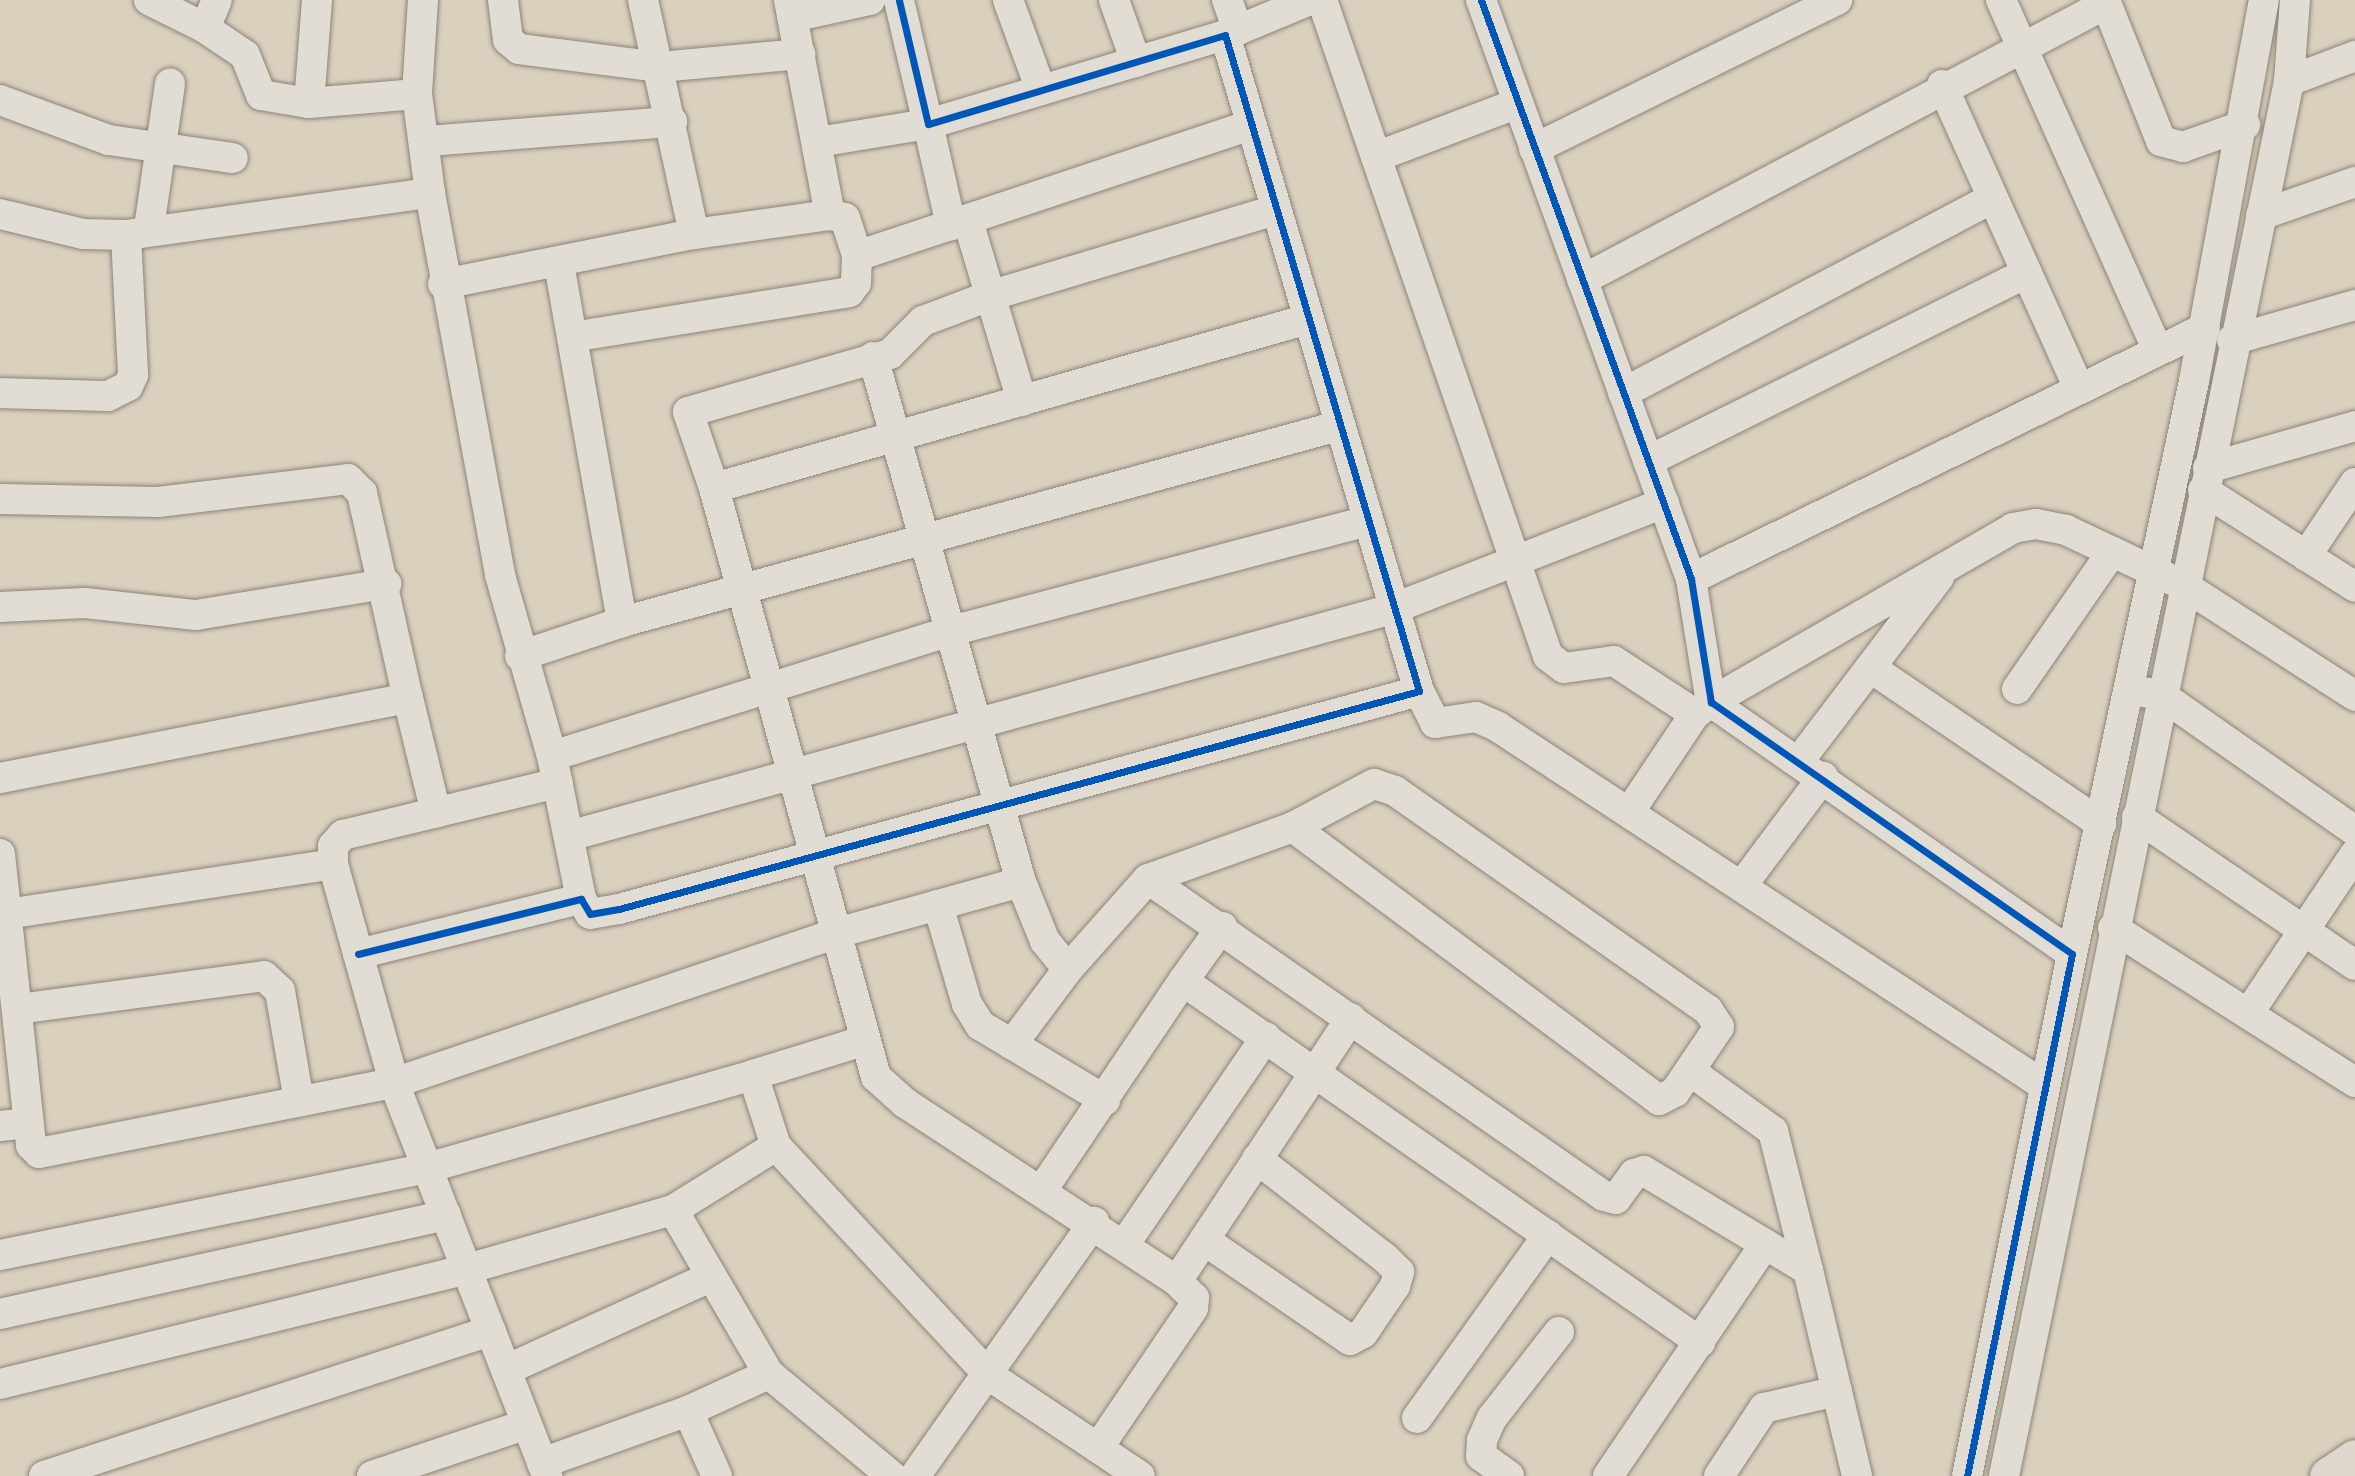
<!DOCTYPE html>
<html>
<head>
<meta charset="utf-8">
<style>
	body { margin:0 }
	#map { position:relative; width:2355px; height:1476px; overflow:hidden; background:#dad0be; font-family:"IM FELL Great Primer",serif }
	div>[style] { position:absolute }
	.roads { filter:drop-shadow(0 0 2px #8b8479) drop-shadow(0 0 2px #8b8479) }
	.minor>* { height:30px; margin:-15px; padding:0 15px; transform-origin:15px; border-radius:15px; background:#e2ddd4 }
	.major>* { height:37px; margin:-18.5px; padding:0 18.5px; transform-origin:18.5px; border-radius:18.5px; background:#ddd7cd }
	.cycleway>* { height:7px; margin:-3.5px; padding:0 3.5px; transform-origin:3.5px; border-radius:3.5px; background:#0057b8 }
	span { translate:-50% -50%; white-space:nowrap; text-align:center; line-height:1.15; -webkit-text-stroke:5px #eee2ce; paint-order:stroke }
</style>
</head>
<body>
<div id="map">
	<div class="roads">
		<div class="minor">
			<i style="left:149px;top:0;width:63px;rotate:26.6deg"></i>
			<i style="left:205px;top:28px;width:30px;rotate:-67deg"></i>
			<i style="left:317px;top:0;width:103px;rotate:94.4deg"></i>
			<i style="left:309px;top:103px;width:108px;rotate:-4.8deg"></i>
			<i style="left:423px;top:0;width:94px;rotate:93.7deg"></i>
			<i style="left:417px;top:94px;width:100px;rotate:82.5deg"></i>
			<i style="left:503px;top:0;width:40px;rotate:82.9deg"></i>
			<i style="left:508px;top:40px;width:14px;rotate:39deg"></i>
			<i style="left:519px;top:49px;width:142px;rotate:7.3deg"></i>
			<i style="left:660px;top:67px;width:141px;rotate:-5.3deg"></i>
			<i style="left:643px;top:0;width:239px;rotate:77.7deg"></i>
			<i style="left:1008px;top:0;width:96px;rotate:69.9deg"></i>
			<i style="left:1114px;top:0;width:66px;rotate:70.5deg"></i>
			<i style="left:1322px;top:0;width:694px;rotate:70.99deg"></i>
			<i style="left:1548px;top:656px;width:20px;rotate:37deg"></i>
			<i style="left:1564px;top:668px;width:50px;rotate:-8deg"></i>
			<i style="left:1614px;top:661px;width:97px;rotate:33.2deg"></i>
			<i style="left:1481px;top:0;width:616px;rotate:70.06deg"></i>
			<i style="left:1691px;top:579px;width:125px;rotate:80.8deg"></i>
			<i style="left:1711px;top:702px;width:440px;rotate:34.9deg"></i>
			<i style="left:2072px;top:954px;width:532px;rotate:101.37deg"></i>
			<i style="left:2001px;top:0;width:382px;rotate:65.9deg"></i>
			<i style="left:2105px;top:0;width:152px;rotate:68.3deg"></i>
			<i style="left:2161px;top:141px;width:23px;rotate:15deg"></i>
			<i style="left:2183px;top:147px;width:66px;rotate:-19.5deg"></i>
			<i style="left:792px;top:17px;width:80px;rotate:-12.3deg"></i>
			<i style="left:205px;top:28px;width:48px;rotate:34deg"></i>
			<i style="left:245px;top:55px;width:43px;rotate:68.2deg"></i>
			<i style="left:261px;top:95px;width:49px;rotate:9.5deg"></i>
			<i style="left:1238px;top:30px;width:78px;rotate:-22.6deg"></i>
			<i style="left:1225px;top:35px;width:14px;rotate:-21deg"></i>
			<i style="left:1238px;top:30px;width:32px;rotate:-110deg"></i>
			<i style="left:2289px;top:81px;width:71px;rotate:-20.7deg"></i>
			<i style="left:1942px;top:85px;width:333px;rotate:65.7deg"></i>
			<i style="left:0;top:100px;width:116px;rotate:20.2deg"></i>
			<i style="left:109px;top:140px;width:125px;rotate:8.3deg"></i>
			<i style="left:428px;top:141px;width:245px;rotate:-4.5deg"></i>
			<i style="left:818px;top:142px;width:111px;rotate:-9.3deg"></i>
			<i style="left:928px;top:124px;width:104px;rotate:77.2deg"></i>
			<i style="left:1534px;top:149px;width:338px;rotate:-26.2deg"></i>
			<i style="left:1376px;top:157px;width:152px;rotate:-20.8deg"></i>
			<i style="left:0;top:214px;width:85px;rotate:13.5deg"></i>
			<i style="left:83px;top:234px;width:43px;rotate:1.3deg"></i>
			<i style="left:126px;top:235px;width:140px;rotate:87.1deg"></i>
			<i style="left:133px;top:375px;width:12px;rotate:114deg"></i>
			<i style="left:128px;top:386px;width:22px;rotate:153deg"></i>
			<i style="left:108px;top:396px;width:108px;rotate:-178.4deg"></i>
			<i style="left:830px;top:215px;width:15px;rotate:11deg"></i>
			<i style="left:845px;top:218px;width:40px;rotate:72deg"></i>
			<i style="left:857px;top:256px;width:415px;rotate:-18.4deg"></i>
			<i style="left:2261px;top:215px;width:100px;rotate:-19.3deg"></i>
			<i style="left:968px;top:221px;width:188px;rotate:73.3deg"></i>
			<i style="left:149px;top:228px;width:146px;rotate:-81.7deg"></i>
			<i style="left:126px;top:235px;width:307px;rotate:-7.9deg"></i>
			<i style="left:430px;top:193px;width:388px;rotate:79.6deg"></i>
			<i style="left:500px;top:575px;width:188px;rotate:74deg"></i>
			<i style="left:552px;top:756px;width:146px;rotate:78.5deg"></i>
			<i style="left:559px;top:264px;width:364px;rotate:80deg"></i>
			<i style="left:1582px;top:280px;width:592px;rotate:-27.78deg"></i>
			<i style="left:443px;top:284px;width:256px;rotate:-11.3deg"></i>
			<i style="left:694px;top:234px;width:137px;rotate:-8deg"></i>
			<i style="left:830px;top:215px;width:219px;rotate:-100.8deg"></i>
			<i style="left:572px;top:337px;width:281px;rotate:-9.2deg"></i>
			<i style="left:849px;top:292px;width:11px;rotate:-52deg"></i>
			<i style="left:856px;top:283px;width:27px;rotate:-88deg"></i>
			<i style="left:2232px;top:340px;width:128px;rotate:-15.9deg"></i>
			<i style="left:873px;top:357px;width:545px;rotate:74.26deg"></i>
			<i style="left:1021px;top:882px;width:64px;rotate:67.9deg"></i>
			<i style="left:1045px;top:941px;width:36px;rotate:51deg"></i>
			<i style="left:1068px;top:969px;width:94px;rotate:126.7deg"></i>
			<i style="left:1623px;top:393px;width:418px;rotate:-27.8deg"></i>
			<i style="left:1648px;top:461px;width:423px;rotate:-26.4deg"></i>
			<i style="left:2208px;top:468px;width:153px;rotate:-15.9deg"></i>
			<i style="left:714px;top:488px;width:80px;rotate:-108.9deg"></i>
			<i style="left:688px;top:412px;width:210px;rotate:-16deg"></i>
			<i style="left:890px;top:354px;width:47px;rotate:-45deg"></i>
			<i style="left:923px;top:321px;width:71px;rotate:-20.7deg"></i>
			<i style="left:989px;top:296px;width:300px;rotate:-16.7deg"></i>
			<i style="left:2203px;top:490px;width:180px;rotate:32.5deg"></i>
			<i style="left:0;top:499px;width:158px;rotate:1.1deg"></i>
			<i style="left:158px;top:502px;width:191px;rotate:-6.9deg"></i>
			<i style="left:348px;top:479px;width:20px;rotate:45deg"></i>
			<i style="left:362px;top:493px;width:210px;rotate:77.4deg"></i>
			<i style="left:408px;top:698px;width:416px;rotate:168.9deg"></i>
			<i style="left:2306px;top:556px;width:88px;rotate:-56.1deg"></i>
			<i style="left:1691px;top:579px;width:572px;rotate:-26.03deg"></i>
			<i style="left:0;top:607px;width:85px;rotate:-2.7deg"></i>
			<i style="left:85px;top:603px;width:112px;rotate:6.2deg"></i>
			<i style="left:196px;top:615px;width:193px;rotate:-9.3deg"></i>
			<i style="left:520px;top:656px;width:108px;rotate:-18.4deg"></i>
			<i style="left:622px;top:622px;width:742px;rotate:-15.31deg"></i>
			<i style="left:1871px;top:668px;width:278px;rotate:34.1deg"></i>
			<i style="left:2017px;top:689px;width:167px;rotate:-55.3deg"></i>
			<i style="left:1419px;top:691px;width:36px;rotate:63deg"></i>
			<i style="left:1435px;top:723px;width:41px;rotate:-8.3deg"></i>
			<i style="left:1476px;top:717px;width:24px;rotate:24deg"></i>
			<i style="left:1498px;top:727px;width:654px;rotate:33.28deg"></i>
			<i style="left:2143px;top:692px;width:18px;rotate:9deg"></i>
			<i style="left:2161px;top:695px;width:237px;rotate:35deg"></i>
			<i style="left:408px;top:698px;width:118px;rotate:76.3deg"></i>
			<i style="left:552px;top:756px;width:418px;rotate:-17.4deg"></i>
			<i style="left:951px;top:631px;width:429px;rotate:-14.8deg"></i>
			<i style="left:1799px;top:761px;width:231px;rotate:-52.7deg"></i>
			<i style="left:1630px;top:811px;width:117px;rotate:-56.2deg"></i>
			<i style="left:1695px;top:714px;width:20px;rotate:-37deg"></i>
			<i style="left:1711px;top:702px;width:349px;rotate:-29.9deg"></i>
			<i style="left:2013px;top:528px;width:23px;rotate:-10deg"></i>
			<i style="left:2036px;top:524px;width:31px;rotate:11deg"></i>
			<i style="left:2066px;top:530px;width:129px;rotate:25.2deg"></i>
			<i style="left:2183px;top:585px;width:205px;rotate:32.8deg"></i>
			<i style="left:2137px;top:817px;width:263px;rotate:34.2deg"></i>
			<i style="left:569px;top:836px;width:854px;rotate:-15.42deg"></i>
			<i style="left:1392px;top:609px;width:292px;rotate:-21.3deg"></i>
			<i style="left:0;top:854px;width:293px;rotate:83.9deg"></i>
			<i style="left:31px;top:1145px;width:11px;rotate:45deg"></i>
			<i style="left:39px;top:1153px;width:362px;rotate:-11.2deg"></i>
			<i style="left:394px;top:1083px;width:464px;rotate:-18.7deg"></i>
			<i style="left:833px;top:934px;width:109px;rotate:-15.4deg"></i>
			<i style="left:938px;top:905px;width:103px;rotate:73.7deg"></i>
			<i style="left:967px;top:1004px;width:25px;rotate:58deg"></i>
			<i style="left:980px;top:1025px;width:146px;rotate:31deg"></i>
			<i style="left:333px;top:864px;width:18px;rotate:-90deg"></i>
			<i style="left:333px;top:846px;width:15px;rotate:-48deg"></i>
			<i style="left:343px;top:835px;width:221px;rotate:-13.6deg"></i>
			<i style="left:1148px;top:879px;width:555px;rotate:34.81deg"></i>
			<i style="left:1604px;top:1196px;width:12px;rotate:14deg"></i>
			<i style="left:1616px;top:1199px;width:31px;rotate:-54deg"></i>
			<i style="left:1634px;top:1174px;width:10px;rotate:-17deg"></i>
			<i style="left:1644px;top:1171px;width:141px;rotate:31.1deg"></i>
			<i style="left:1743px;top:884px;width:134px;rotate:-53.2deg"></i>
			<i style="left:938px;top:905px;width:86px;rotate:-15.5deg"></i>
			<i style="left:7px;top:914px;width:330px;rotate:-8.7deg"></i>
			<i style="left:333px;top:864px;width:227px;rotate:74.4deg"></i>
			<i style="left:394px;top:1083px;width:422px;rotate:68.7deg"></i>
			<i style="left:2113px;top:928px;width:287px;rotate:32.5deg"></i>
			<i style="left:358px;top:954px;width:230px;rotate:-13.9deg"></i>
			<i style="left:581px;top:899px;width:17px;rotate:59deg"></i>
			<i style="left:590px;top:914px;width:29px;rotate:-10deg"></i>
			<i style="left:619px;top:909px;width:829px;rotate:-15.24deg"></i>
			<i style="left:1419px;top:691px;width:684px;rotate:-106.47deg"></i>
			<i style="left:1225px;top:35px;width:310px;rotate:163.3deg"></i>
			<i style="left:928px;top:124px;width:127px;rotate:-103.2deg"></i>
			<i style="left:2072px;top:954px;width:586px;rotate:-77.98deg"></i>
			<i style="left:2194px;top:381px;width:387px;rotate:-79.6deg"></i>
			<i style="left:1068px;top:969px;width:120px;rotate:-48.4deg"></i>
			<i style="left:1148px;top:879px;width:154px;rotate:-19.7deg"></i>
			<i style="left:1293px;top:827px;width:92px;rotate:-28deg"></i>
			<i style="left:1374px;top:784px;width:22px;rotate:18deg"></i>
			<i style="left:1395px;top:791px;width:382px;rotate:35deg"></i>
			<i style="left:1708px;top:1010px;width:20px;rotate:57deg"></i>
			<i style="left:1719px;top:1027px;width:78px;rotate:124.1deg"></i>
			<i style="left:1675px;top:1092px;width:18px;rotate:153deg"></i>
			<i style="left:1659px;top:1100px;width:457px;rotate:-143.3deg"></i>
			<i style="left:1183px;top:981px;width:67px;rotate:-54.2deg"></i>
			<i style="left:18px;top:1009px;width:248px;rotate:-7.6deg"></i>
			<i style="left:264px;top:976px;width:22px;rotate:43deg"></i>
			<i style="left:280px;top:991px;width:112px;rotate:80.2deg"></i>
			<i style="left:2250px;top:1011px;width:189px;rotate:-56.2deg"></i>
			<i style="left:1690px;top:1071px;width:102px;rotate:35.9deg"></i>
			<i style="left:1773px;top:1131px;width:143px;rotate:75.9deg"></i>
			<i style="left:753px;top:1075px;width:115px;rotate:-17.2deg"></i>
			<i style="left:0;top:1126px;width:28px;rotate:-6deg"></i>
			<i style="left:1042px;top:1190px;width:252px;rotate:-56deg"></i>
			<i style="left:1183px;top:981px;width:631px;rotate:34.93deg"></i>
			<i style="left:673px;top:1210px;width:190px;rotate:59.7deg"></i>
			<i style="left:769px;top:1374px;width:160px;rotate:39.7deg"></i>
			<i style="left:1204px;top:1240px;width:177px;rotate:34.4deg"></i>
			<i style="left:1350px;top:1340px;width:15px;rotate:-28deg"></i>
			<i style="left:1363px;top:1333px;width:57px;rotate:-55.8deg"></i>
			<i style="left:1395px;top:1286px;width:15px;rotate:-74deg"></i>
			<i style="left:1399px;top:1272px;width:20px;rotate:-135deg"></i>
			<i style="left:1385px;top:1258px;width:162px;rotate:-142.3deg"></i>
			<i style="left:1126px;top:1242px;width:248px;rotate:-55.7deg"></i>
			<i style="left:0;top:1255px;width:436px;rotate:-11.5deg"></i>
			<i style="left:427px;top:1168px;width:339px;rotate:-15.9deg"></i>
			<i style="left:753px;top:1075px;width:75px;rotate:72.1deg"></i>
			<i style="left:776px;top:1146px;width:314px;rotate:47.1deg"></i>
			<i style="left:990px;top:1376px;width:180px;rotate:33.7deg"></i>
			<i style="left:1177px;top:1281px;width:325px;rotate:-146.8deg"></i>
			<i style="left:905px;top:1103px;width:39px;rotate:-138deg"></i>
			<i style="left:876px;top:1077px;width:611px;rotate:-105.38deg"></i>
			<i style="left:714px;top:488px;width:618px;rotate:-15.88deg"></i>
			<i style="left:0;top:1314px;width:457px;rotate:-12.5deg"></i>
			<i style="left:506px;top:1370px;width:226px;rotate:-24.5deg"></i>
			<i style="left:0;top:1384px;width:481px;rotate:-13.8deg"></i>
			<i style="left:467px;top:1269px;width:214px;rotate:-16deg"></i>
			<i style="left:673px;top:1210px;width:121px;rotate:-31.9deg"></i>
			<i style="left:688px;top:1411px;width:71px;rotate:66deg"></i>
			<i style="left:1417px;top:1418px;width:225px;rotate:-54.4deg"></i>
			<i style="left:1098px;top:1448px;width:169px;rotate:-55.8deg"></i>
			<i style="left:1193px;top:1308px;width:10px;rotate:-84deg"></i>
			<i style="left:1194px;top:1298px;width:24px;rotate:-135deg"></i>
			<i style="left:1177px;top:1281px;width:315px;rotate:-56.5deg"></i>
			<i style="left:542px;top:1463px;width:155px;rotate:-19.6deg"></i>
			<i style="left:688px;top:1411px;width:89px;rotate:-24.6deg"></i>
			<i style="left:44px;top:1476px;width:470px;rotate:-18deg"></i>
			<i style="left:372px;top:1476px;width:163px;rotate:-18.5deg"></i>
			<i style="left:915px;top:1476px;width:311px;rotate:-54.8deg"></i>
			<i style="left:1509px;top:1476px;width:34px;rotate:-144deg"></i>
			<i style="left:1481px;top:1456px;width:16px;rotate:-86deg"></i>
			<i style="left:1482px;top:1440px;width:24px;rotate:-66deg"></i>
			<i style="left:1492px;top:1418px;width:109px;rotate:-52.1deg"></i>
			<i style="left:1608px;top:1476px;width:280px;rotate:-55.9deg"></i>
			<i style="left:1765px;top:1244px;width:50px;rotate:31.2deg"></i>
			<i style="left:1808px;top:1270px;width:212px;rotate:76.6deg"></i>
			<i style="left:1719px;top:1476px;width:82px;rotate:-56.5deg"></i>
			<i style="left:1764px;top:1408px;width:75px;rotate:-13.1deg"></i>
			<i style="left:2004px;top:1476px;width:1424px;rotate:-78.45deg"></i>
			<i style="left:2289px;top:81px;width:81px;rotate:-85.8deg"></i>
		</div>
		<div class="major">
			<i style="left:2328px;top:1476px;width:32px;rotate:-34deg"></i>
		</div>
	</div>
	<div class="cycleway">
		<i style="left:1481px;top:0;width:616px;rotate:70.06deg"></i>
		<i style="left:1691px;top:579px;width:125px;rotate:80.8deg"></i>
		<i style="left:1711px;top:702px;width:440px;rotate:34.9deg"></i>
		<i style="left:2072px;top:954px;width:532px;rotate:101.37deg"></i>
		<i style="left:358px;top:954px;width:230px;rotate:-13.9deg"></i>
		<i style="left:581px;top:899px;width:17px;rotate:59deg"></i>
		<i style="left:590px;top:914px;width:29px;rotate:-10deg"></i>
		<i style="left:619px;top:909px;width:829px;rotate:-15.24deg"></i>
		<i style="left:1419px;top:691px;width:684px;rotate:-106.47deg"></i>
		<i style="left:1225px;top:35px;width:310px;rotate:163.3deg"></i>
		<i style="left:928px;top:124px;width:127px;rotate:-103.2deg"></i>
	</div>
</div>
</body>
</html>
